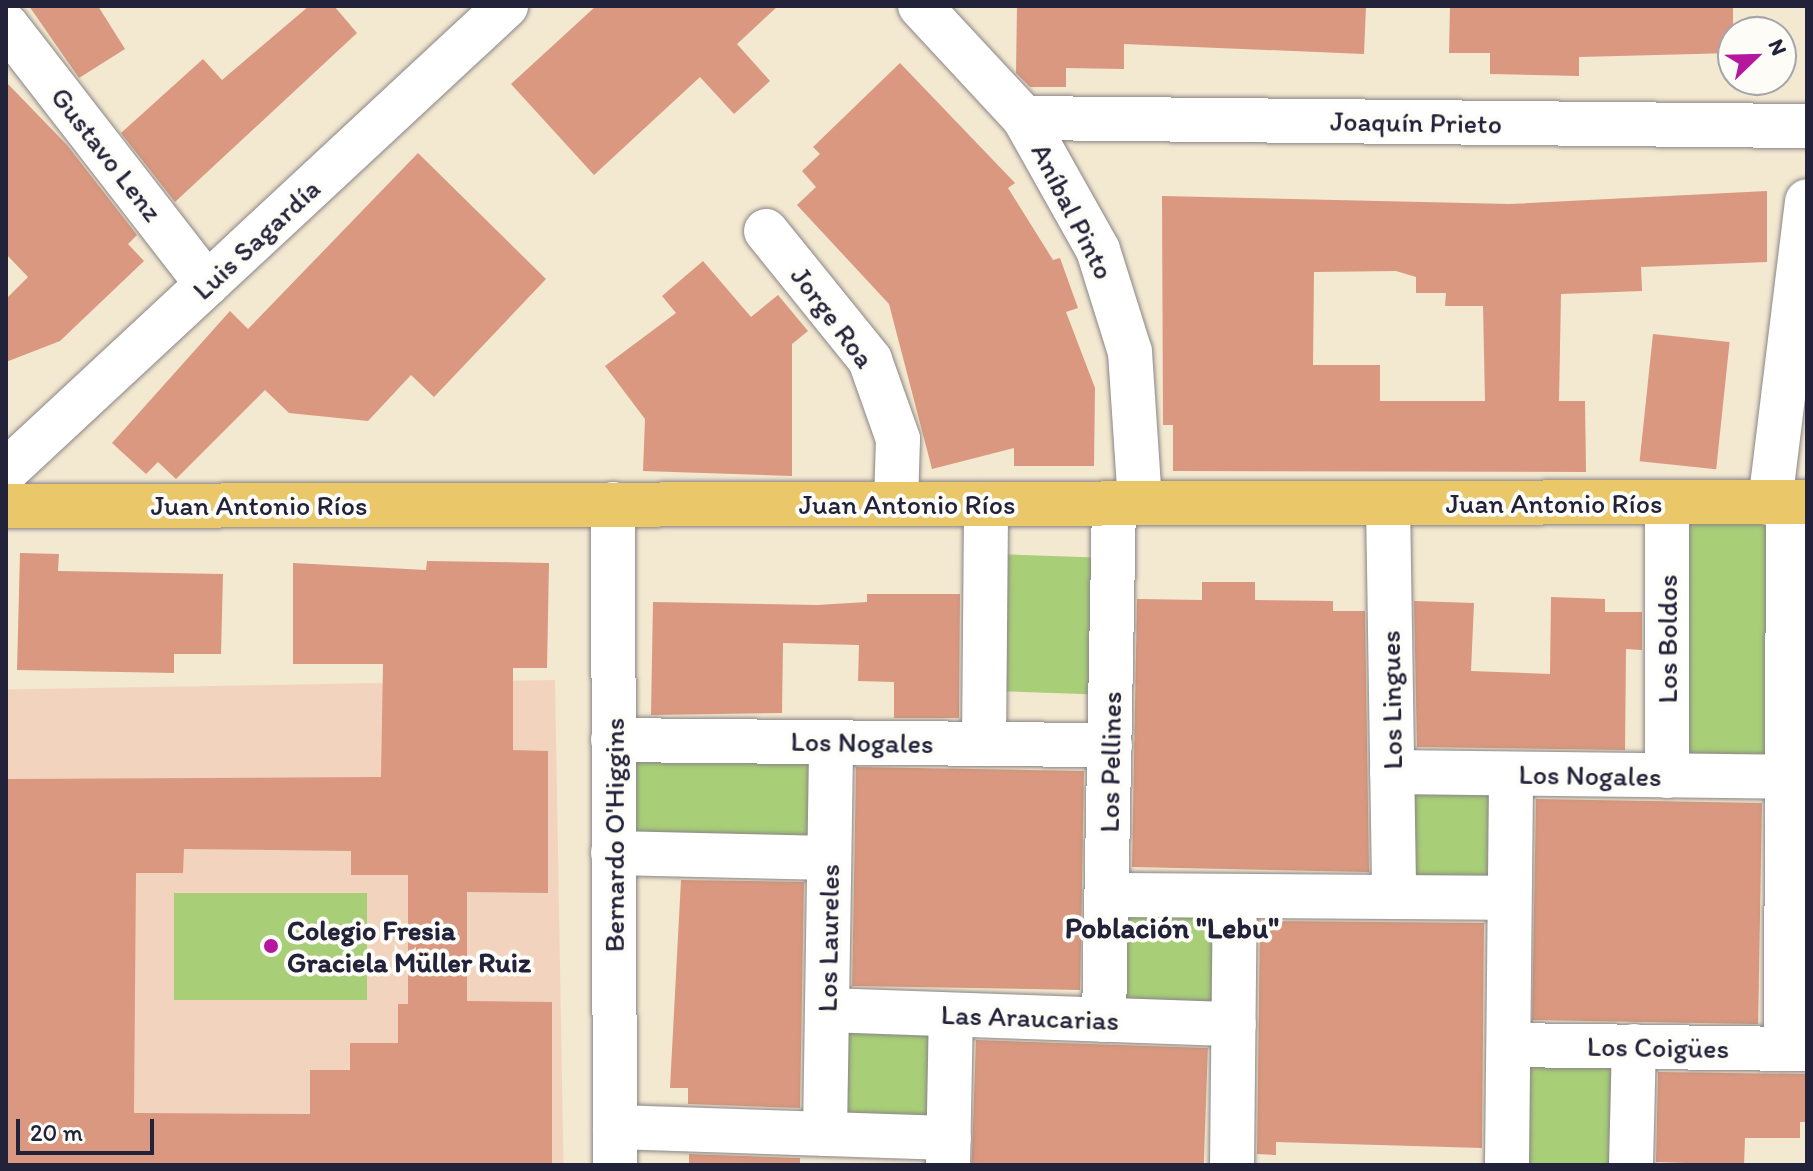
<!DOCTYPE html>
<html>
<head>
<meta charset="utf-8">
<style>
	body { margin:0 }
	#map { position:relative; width:1813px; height:1171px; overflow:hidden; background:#f3e8d0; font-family:Itim,sans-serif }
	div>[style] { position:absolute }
	.built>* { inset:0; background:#f2d4be; transform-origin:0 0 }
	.green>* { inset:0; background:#a8ce78; transform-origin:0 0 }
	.building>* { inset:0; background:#d9987f; transform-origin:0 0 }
	.roads { filter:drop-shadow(0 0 2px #8a8586) drop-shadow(0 0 2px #8a8586) }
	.minor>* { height:44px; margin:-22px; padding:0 22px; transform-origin:22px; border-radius:22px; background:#fff }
	.major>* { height:44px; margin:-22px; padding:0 22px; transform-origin:22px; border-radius:22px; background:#eac769 }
	.dots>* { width:22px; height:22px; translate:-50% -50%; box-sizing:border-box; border:4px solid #fdfcf7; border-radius:50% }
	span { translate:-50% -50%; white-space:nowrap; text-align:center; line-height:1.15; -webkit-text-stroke:8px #fdfcf7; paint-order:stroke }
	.street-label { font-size:28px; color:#22223b }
	.poi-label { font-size:28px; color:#22223b; font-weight:700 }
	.left { translate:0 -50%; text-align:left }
	.neighbourhood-label { font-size:30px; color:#22223b; font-weight:700 }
	.frame { position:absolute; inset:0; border:8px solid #22223b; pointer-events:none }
	.north { position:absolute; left:1717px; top:16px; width:80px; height:80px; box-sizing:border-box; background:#fdfcf7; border:2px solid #a5a5ac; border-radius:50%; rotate:67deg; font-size:22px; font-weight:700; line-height:32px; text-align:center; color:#22223b }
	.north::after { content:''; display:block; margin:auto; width:28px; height:36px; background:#b5179e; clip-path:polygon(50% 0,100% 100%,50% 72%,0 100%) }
	.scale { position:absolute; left:16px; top:1119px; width:138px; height:36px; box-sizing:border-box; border:4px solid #22223b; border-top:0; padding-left:10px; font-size:24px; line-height:28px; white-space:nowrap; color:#22223b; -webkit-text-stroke:6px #fdfcf7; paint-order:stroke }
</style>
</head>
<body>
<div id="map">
	<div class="built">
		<i style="left:555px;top:680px;width:485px;height:549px;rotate:89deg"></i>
	</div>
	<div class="green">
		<i style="left:1667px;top:502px;width:121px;height:274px"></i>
		<i style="left:998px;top:554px;width:104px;height:137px;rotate:2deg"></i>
		<i style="left:613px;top:740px;width:218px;height:113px;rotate:1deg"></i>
		<i style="left:1392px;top:772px;width:119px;height:125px;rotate:1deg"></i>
		<i style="left:174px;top:893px;width:193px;height:107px"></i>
		<i style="left:1107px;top:895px;width:128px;height:125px"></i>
		<i style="left:827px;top:1010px;width:124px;height:124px;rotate:2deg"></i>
		<i style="left:1509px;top:1045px;width:125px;height:120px"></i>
	</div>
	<div class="building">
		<i style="clip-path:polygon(29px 6px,98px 6px,125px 49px,79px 78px)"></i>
		<i style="clip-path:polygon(309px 6px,334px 6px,357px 33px,175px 202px,121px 133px,203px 59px,222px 80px)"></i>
		<i style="clip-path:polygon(596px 6px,778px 6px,737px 44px,770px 81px,734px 114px,700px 77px,594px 175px,511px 84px)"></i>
		<i style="clip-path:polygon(1017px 6px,1366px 6px,1364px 54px,1124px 44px,1124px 69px,1066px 68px,1066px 87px,1030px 87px,1016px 73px)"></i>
		<i style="clip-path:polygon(1450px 6px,1733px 6px,1733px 53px,1579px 57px,1579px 76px,1490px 74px,1490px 53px,1449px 53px)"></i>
		<i style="clip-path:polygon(900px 63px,1015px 183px,1008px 188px,1053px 260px,1060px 258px,1078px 308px,1066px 312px,1095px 388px,1094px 466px,1014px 466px,1014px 448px,932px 469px,889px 304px,797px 205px,816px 187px,802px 171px,820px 154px,813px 147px)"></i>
		<i style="clip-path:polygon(6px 82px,67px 145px,137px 235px,128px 244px,144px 261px,60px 341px,6px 362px,6px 299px,28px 277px,6px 254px)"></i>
		<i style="clip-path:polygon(418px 153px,546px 279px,434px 397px,411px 375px,368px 421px,289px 413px,265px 390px,176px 479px,158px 462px,146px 474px,112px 443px,230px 311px,248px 329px)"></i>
		<i style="clip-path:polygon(evenodd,1767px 191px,1767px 262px,1641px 267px,1642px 291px,1561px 294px,1559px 401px,1585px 401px,1586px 472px,1173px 471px,1173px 425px,1163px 425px,1162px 196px,1509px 204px,1767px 191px,1396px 271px,1416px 277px,1416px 293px,1446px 293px,1445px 306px,1483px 306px,1485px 401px,1380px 401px,1380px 365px,1313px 365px,1314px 272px,1396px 271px)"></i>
		<i style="clip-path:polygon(703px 261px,751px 317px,778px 295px,808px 331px,792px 344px,792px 476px,643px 471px,645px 419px,605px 366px,676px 313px,662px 296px)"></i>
		<i style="left:1653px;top:334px;width:77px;height:128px;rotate:6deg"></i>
		<i style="clip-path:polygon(20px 553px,59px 554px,58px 571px,223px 574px,221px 654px,174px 654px,174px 673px,17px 670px)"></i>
		<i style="clip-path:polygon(evenodd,427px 561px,549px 563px,547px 668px,513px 668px,513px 750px,548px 751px,548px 893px,467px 892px,467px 1001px,552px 1002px,552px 1165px,6px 1165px,6px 779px,381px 777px,383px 664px,293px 664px,293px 563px,426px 570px,427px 561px,184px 849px,351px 851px,351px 875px,408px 875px,408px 1004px,398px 1004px,398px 1043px,350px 1043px,350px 1070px,310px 1070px,310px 1114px,134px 1113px,136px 873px,183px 873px,184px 849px)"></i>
		<i style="clip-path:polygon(1202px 582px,1255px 582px,1255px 600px,1333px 601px,1333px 611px,1365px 611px,1369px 872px,1132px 867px,1137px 599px,1202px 600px)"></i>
		<i style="clip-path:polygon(867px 594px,960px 594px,959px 718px,894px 718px,894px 682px,858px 681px,859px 645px,783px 643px,782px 713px,651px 715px,653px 602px,817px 605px,867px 602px)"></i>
		<i style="clip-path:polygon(1551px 597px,1605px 599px,1605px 612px,1642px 612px,1642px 650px,1626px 649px,1625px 750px,1417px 747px,1414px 601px,1474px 603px,1471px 671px,1550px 674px)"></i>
		<i style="left:856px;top:767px;width:228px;height:219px;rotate:1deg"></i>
		<i style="left:1536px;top:799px;width:226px;height:221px;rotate:1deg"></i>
		<i style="clip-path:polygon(681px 880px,804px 882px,800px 1108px,688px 1104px,688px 1088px,670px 1088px)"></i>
		<i style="clip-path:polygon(1260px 921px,1484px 923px,1482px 1148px,1276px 1142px,1276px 1155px,1257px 1154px)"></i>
		<i style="left:976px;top:1040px;width:232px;height:125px;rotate:2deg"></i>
		<i style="clip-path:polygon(1658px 1072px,1807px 1074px,1807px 1122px,1800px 1122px,1800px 1138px,1745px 1138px,1744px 1165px,1656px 1162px)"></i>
		<i style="clip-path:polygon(689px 1154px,800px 1158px,800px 1165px,689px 1165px)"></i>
	</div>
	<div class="roads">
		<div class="minor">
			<i style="left:920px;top:6px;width:153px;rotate:47.1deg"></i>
			<i style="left:1024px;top:118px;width:151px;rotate:60.7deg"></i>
			<i style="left:1098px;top:250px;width:107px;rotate:72.6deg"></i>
			<i style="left:1130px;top:352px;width:151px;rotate:86.2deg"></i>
			<i style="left:6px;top:25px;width:328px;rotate:52.2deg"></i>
			<i style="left:1024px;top:118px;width:783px;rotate:0.59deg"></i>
			<i style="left:766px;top:231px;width:166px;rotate:51.1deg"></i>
			<i style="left:870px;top:360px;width:84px;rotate:70.5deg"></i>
			<i style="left:898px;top:439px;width:65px;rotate:91.8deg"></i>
			<i style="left:6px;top:471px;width:683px;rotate:-42.92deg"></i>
			<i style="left:1667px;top:502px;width:274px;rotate:90deg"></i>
			<i style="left:1388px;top:503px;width:394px;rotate:89.1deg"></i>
			<i style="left:1770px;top:503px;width:304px;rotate:-83deg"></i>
			<i style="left:613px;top:504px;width:661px;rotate:89.83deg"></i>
			<i style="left:613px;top:740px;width:497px;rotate:0.6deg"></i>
			<i style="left:984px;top:744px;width:240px;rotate:-89.5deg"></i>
			<i style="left:1392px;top:772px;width:395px;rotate:0.7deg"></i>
			<i style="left:613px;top:853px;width:216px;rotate:1.3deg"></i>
			<i style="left:1107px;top:895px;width:402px;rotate:0.4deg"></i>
			<i style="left:827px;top:1010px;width:407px;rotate:2deg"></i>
			<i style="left:1104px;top:1020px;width:517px;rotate:-88.89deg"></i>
			<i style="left:1509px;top:1045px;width:298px;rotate:0.8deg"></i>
			<i style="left:1786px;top:1049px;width:547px;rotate:-89.79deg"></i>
			<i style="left:615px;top:1127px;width:334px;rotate:1.9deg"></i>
			<i style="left:825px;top:1134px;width:392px;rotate:-89.1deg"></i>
			<i style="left:948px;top:1165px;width:150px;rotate:-88.9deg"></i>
			<i style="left:1232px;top:1165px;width:269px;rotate:-89.4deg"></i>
			<i style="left:1507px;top:1165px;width:391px;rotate:-89.4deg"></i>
			<i style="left:1631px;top:1165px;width:119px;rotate:-88.6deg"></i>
		</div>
		<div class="major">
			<i style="left:6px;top:506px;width:1801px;rotate:-0.13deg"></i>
		</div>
	</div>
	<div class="dots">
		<i style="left:271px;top:946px;background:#b5179e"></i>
	</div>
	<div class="street-label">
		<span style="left:1416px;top:122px;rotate:1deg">Joaquín Prieto</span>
		<span style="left:107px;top:154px;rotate:52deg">Gustavo Lenz</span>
		<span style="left:1073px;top:211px;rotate:63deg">Aníbal Pinto</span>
		<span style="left:256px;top:239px;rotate:-43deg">Luis Sagardía</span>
		<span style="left:833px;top:317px;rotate:53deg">Jorge Roa</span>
		<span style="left:1554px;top:503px">Juan Antonio Ríos</span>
		<span style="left:907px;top:504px">Juan Antonio Ríos</span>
		<span style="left:259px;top:505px">Juan Antonio Ríos</span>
		<span style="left:1667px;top:639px;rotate:-90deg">Los Boldos</span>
		<span style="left:1391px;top:700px;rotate:-91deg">Los Lingues</span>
		<span style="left:862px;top:742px;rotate:1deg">Los Nogales</span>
		<span style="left:1110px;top:762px;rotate:-89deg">Los Pellines</span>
		<span style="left:1590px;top:775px;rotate:1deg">Los Nogales</span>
		<span style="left:614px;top:835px;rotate:-90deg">Bernardo O'Higgins</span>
		<span style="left:828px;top:938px;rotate:-89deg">Los Laureles</span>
		<span style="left:1030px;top:1017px;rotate:2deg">Las Araucarias</span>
		<span style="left:1658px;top:1047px;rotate:1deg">Los Coigües</span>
	</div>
	<div class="poi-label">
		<span class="left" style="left:287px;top:946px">Colegio Fresia<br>Graciela Müller Ruiz</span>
	</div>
	<div class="neighbourhood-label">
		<span style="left:1172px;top:928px">Población "Lebu"</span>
	</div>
	<div class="frame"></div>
	<div class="north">N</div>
	<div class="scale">20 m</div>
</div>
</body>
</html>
